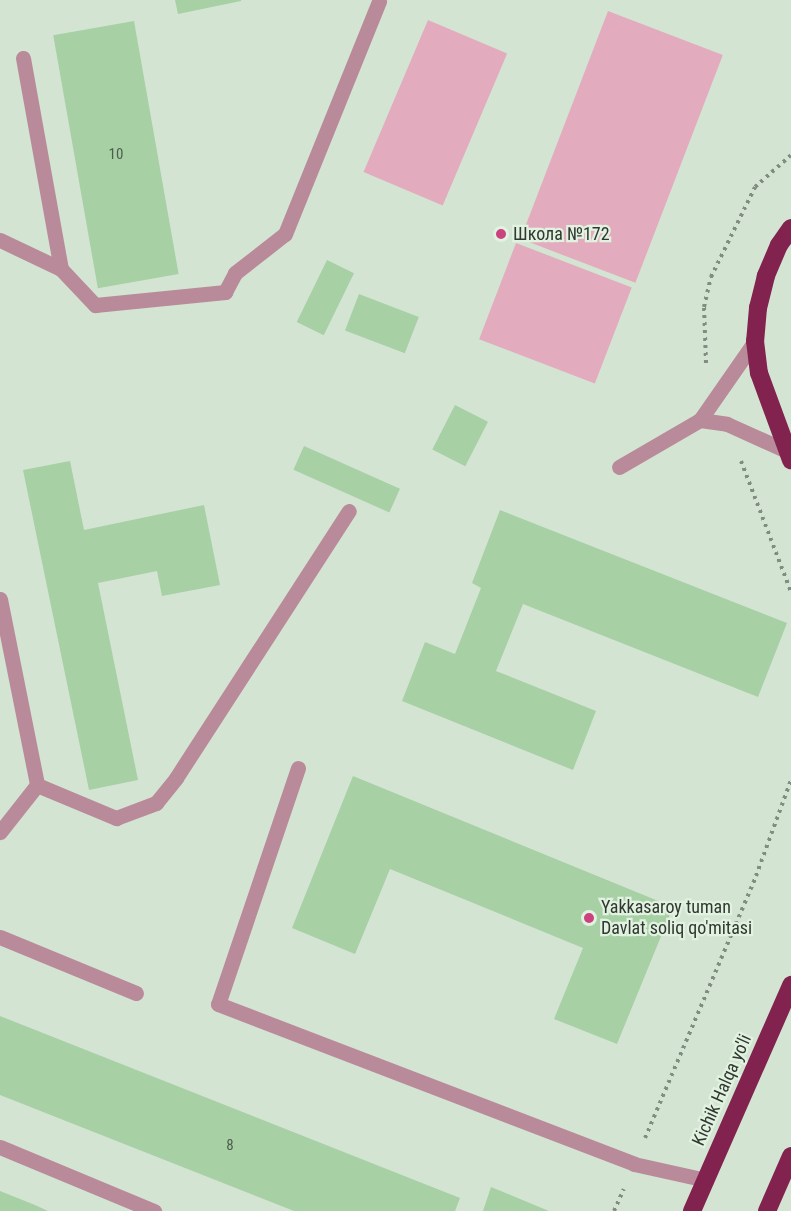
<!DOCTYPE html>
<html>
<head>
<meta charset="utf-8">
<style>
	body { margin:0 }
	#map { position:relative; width:791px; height:1211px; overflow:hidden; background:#d4e4d3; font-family:"Roboto Condensed",sans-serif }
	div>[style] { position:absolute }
	.green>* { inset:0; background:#e2acbe; transform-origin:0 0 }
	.building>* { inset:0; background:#a7d0a5; transform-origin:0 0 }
	.path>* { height:4px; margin-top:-2px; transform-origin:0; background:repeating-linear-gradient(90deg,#818d81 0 3px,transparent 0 7.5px) }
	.lane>* { height:15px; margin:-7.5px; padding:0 7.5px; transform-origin:7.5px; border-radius:7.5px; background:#b98b9a }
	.highway>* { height:18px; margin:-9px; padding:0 9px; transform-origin:9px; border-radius:9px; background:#81234e }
	.dots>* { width:16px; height:16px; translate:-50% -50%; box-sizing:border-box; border:3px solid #e1f2e0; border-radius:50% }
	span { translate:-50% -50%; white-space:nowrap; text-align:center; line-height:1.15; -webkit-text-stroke:4.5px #e1f2e0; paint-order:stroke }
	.number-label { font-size:15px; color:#4e5e4e }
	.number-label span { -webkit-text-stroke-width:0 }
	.poi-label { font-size:18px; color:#313831 }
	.left { translate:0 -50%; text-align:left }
	.street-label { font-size:18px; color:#313831 }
</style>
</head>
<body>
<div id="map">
	<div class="green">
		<i style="left:608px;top:11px;width:123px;height:244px;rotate:21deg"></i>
		<i style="left:428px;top:20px;width:86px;height:165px;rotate:23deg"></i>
		<i style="left:516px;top:243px;width:124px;height:103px;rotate:21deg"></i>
	</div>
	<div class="building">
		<i style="clip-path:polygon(175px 0,241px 0,241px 1px,178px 14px)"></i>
		<i style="left:134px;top:21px;width:257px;height:82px;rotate:80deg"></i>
		<i style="left:327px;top:260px;width:30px;height:69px;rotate:26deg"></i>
		<i style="left:359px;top:294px;width:64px;height:39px;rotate:21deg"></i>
		<i style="left:455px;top:405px;width:37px;height:50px;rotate:27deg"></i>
		<i style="left:304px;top:446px;width:105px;height:26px;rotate:24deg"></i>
		<i style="clip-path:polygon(70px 461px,84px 530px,204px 505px,220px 585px,162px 596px,157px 571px,98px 583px,138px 780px,89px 790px,23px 470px)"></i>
		<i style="clip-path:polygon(500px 510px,787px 623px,758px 697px,523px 604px,496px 671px,596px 711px,573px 770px,402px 701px,425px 642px,455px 654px,481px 588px,472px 583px)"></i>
		<i style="clip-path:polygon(353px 776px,673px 907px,617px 1044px,554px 1019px,583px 948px,390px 869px,355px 954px,292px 928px)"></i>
		<i style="clip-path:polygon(0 1016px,460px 1198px,455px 1211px,294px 1211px,0 1095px)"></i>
		<i style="clip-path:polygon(491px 1187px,549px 1211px,483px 1211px)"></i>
		<i style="clip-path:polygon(0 1191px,35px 1205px,48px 1211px,0 1211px)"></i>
	</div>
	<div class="path">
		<i style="left:706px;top:363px;width:56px;rotate:-92deg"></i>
		<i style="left:704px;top:307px;width:31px;rotate:-77deg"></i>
		<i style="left:711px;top:277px;width:100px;rotate:-63.9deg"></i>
		<i style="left:755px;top:187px;width:48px;rotate:-41.6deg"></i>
		<i style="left:741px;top:461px;width:140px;rotate:69.1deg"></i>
		<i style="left:645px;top:1138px;width:285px;rotate:-67deg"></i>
		<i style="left:756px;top:876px;width:102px;rotate:-70deg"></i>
		<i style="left:614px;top:1211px;width:24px;rotate:-66deg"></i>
	</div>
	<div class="lane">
		<i style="left:23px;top:58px;width:214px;rotate:79.8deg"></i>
		<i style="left:0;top:240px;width:68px;rotate:25.4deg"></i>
		<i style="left:61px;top:269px;width:50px;rotate:46.6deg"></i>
		<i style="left:95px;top:305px;width:131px;rotate:-5.7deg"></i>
		<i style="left:225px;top:292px;width:21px;rotate:-62deg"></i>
		<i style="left:235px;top:273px;width:63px;rotate:-38deg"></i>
		<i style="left:285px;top:234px;width:251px;rotate:-68deg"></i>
		<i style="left:700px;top:420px;width:27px;rotate:8deg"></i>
		<i style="left:727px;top:424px;width:66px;rotate:24.2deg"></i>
		<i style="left:619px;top:467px;width:94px;rotate:-30.1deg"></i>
		<i style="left:700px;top:420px;width:96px;rotate:-55.2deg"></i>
		<i style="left:0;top:599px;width:190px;rotate:78.7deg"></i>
		<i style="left:37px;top:785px;width:60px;rotate:128.2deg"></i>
		<i style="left:298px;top:768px;width:249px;rotate:108.7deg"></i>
		<i style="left:218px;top:1004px;width:446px;rotate:21deg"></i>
		<i style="left:634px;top:1164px;width:74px;rotate:12.5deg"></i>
		<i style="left:37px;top:785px;width:86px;rotate:22.7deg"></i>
		<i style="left:116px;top:818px;width:43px;rotate:-20.6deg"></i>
		<i style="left:156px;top:803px;width:32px;rotate:-51deg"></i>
		<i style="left:176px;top:778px;width:318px;rotate:-57.1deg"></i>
		<i style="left:0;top:937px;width:147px;rotate:22.4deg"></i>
		<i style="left:0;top:1147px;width:167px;rotate:22.6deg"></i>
	</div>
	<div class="highway">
		<i style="left:791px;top:228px;width:21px;rotate:125deg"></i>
		<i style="left:779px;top:245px;width:34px;rotate:113deg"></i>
		<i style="left:766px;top:276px;width:33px;rotate:104deg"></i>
		<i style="left:758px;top:308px;width:33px;rotate:95deg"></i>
		<i style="left:755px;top:341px;width:32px;rotate:83deg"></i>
		<i style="left:759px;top:373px;width:93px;rotate:69.8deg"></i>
		<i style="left:692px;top:1211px;width:247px;rotate:-66.3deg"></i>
		<i style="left:767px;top:1211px;width:60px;rotate:-66.4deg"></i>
	</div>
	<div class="dots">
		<i style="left:501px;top:234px;background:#ca427e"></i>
		<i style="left:589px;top:918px;background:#ca427e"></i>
	</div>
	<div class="number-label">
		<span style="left:116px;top:155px">10</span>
		<span style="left:230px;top:1146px">8</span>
	</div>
	<div class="poi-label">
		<span class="left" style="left:513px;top:234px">Школа №172</span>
		<span class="left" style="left:601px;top:918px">Yakkasaroy tuman<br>Davlat soliq qo'mitasi</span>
	</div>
	<div class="street-label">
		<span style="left:722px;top:1090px;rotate:-66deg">Kichik Halqa yo'li</span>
	</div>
</div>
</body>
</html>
